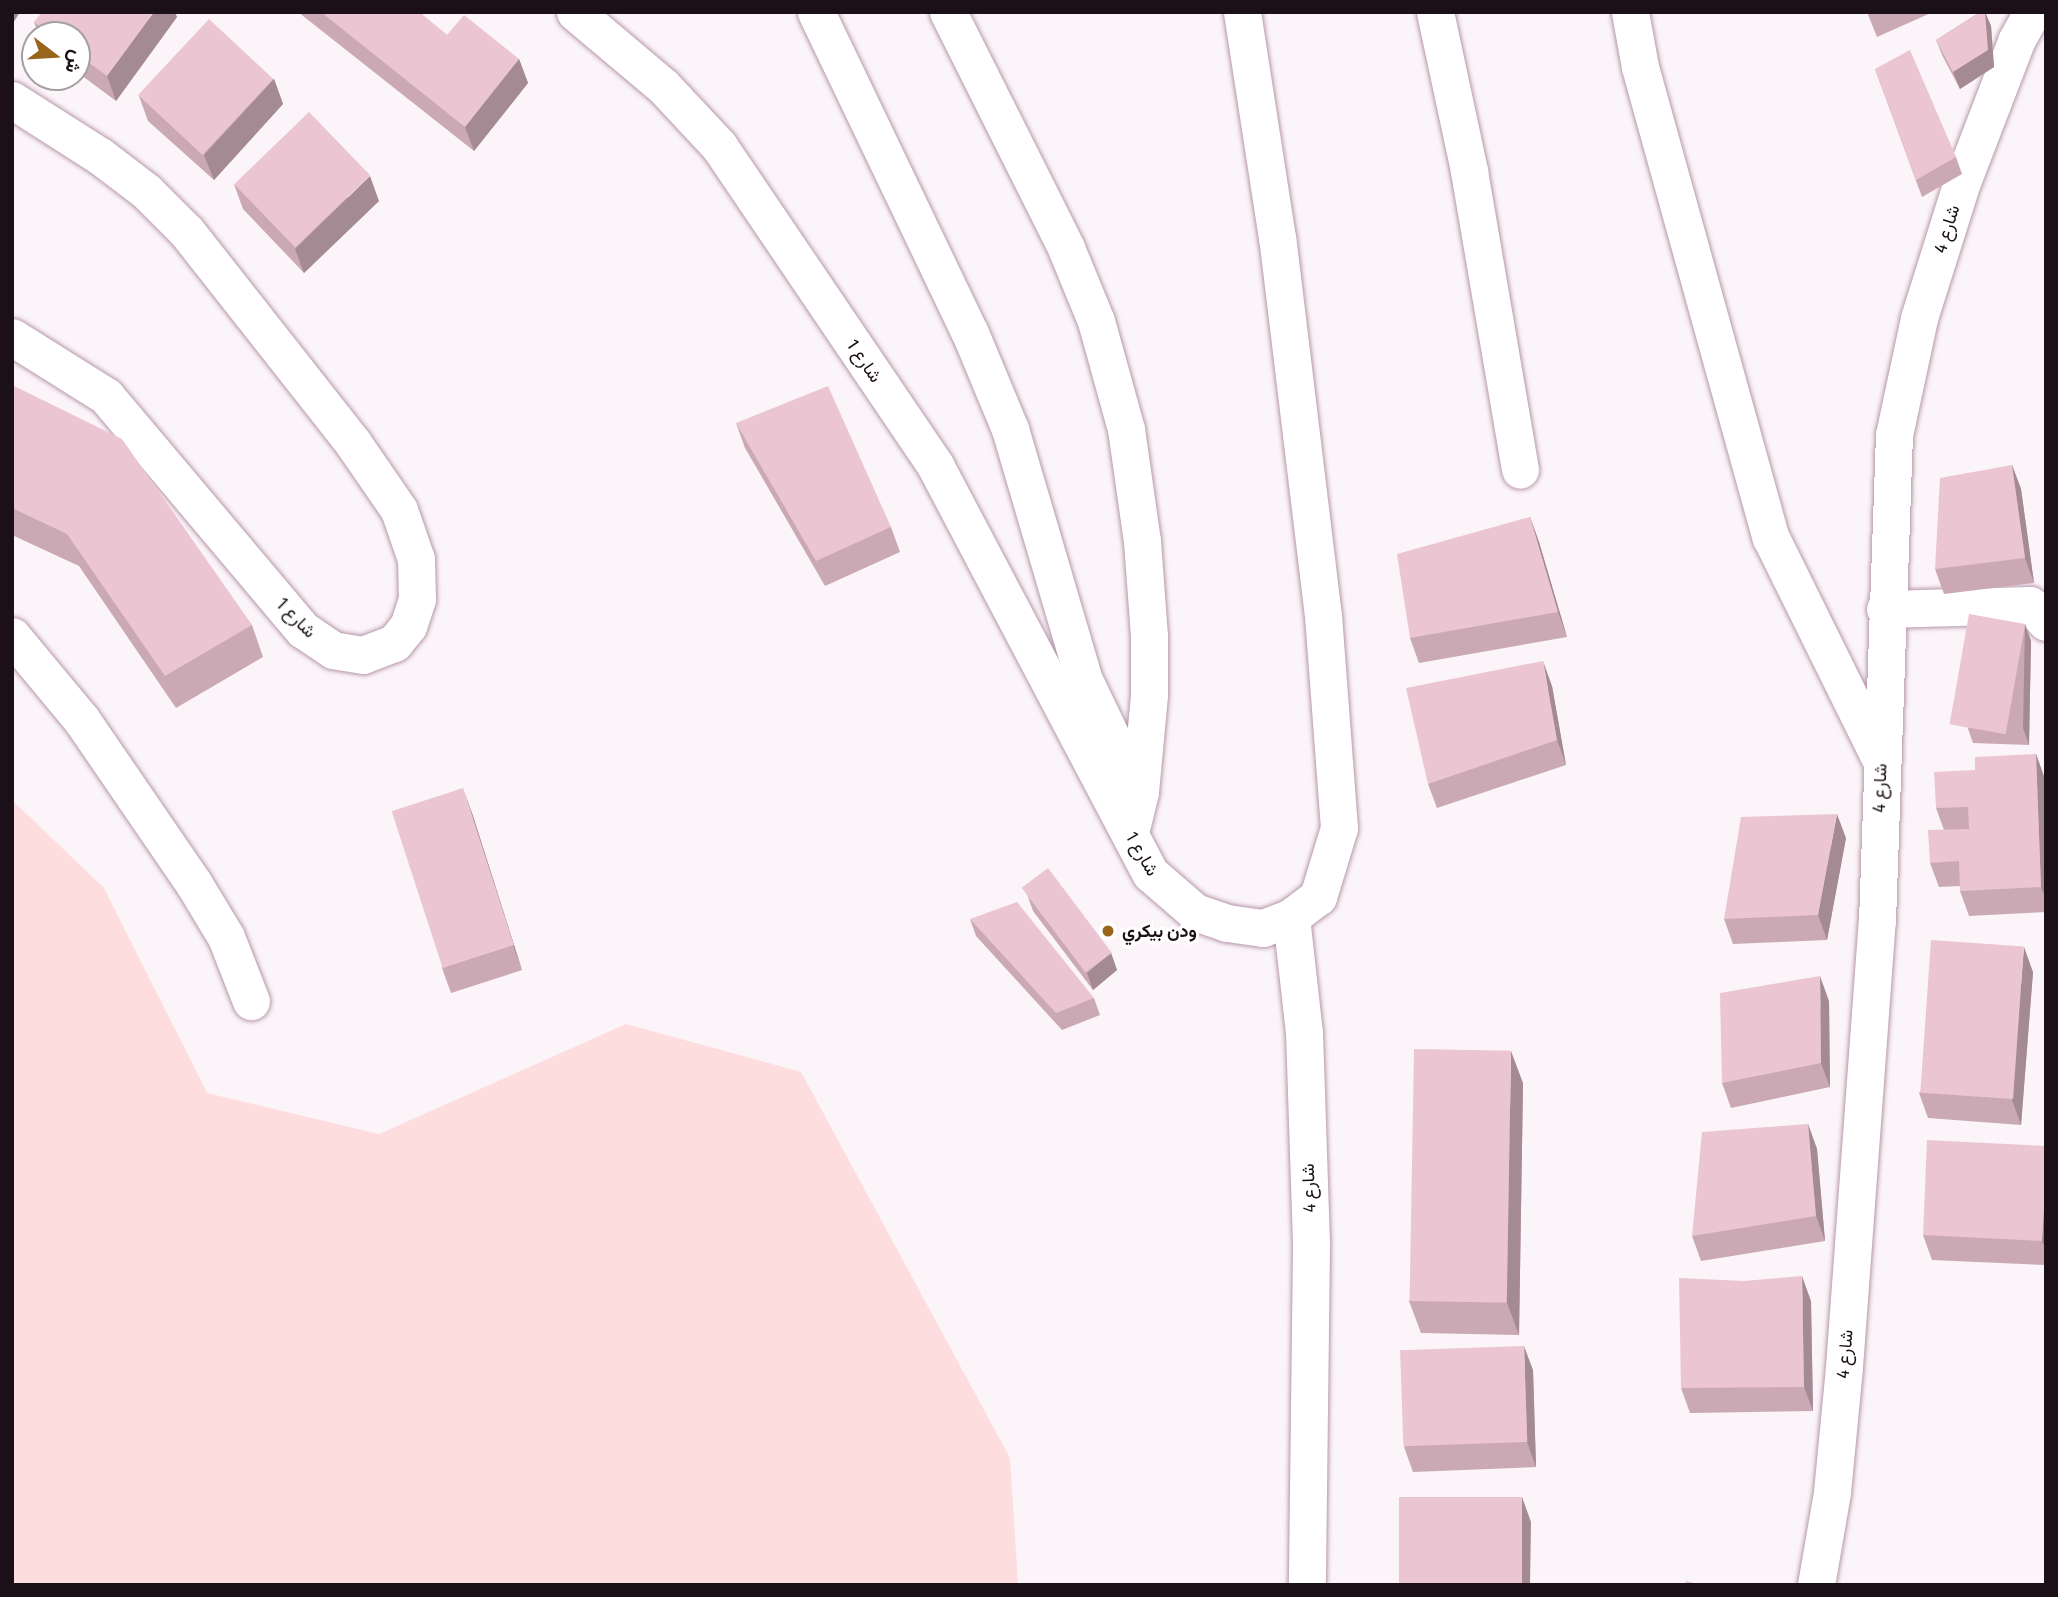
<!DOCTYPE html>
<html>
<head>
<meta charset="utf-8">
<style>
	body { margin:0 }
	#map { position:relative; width:2058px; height:1597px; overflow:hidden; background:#fbf4f8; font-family:"Fira Sans Condensed",Vazirmatn,sans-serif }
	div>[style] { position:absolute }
	.green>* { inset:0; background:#fdddde }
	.roads { filter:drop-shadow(0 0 2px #b697ab) drop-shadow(0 0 2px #b697ab) }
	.street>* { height:37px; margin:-18.5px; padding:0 18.5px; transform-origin:18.5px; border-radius:18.5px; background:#fff }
	.wall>* { inset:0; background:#caa9b4 }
	.shaded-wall>* { inset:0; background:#a48a92 }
	.building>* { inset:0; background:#ebc5d1; transform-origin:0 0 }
	.dots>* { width:19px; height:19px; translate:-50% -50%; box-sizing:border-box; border:4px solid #fff; border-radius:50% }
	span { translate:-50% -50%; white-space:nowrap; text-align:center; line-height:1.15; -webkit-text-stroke:6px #fff; paint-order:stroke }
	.street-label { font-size:18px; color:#1b1017 }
	.poi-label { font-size:18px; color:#1b1017; font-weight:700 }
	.left { translate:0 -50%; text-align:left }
	.frame { position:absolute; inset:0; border:14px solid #1b1017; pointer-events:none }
	.north { position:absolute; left:21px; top:21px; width:70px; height:70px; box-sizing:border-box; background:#fff; border:2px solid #a49fa2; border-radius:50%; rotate:107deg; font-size:19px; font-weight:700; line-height:28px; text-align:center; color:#1b1017 }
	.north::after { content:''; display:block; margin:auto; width:24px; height:32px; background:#99651b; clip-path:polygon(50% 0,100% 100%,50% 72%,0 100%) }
</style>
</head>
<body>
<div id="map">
	<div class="green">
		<i style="clip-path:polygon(12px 800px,104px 888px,207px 1093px,379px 1134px,626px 1024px,801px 1072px,1010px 1458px,1018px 1585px,12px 1585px)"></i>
	</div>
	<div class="roads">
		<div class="street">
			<i style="left:575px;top:12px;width:115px;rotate:40.1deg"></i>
			<i style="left:663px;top:86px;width:82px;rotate:47deg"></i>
			<i style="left:719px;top:146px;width:387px;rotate:55.9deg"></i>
			<i style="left:936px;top:467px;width:460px;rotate:62.2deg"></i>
			<i style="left:1151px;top:874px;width:58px;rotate:40.8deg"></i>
			<i style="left:1195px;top:912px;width:34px;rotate:19deg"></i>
			<i style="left:1227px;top:923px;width:36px;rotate:8deg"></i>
			<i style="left:1263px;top:928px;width:30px;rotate:-21deg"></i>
			<i style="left:1291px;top:917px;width:34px;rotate:-37deg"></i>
			<i style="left:1318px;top:897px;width:72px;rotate:-73.1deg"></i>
			<i style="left:1339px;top:828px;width:213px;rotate:-94.3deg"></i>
			<i style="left:1323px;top:616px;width:381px;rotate:-96.9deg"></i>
			<i style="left:1277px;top:238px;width:229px;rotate:-98.8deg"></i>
			<i style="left:816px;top:12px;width:356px;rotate:64.4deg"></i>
			<i style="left:970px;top:333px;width:104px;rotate:67.4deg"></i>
			<i style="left:1010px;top:429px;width:262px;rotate:73.6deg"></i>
			<i style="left:1084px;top:680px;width:106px;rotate:64.4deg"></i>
			<i style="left:948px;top:12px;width:264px;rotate:63.4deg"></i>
			<i style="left:1066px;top:248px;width:79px;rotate:67.7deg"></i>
			<i style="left:1096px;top:321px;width:112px;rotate:74.5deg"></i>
			<i style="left:1126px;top:429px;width:113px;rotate:81.9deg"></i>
			<i style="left:1142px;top:541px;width:95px;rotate:85.8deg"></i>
			<i style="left:1149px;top:636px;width:59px;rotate:90deg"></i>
			<i style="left:1149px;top:695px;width:97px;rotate:95.3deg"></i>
			<i style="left:1140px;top:792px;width:42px;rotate:103.7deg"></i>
			<i style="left:1435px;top:12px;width:163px;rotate:77.9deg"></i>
			<i style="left:1469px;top:171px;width:303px;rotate:80.3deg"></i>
			<i style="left:1630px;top:12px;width:56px;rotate:79.7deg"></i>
			<i style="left:1640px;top:67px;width:489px;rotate:74.5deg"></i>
			<i style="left:1771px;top:538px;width:244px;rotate:63.7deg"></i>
			<i style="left:12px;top:100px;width:104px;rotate:32.5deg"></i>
			<i style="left:100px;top:156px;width:58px;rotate:37.3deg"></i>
			<i style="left:146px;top:191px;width:58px;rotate:45deg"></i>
			<i style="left:187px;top:232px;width:268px;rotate:51.8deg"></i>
			<i style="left:353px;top:443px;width:81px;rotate:55.5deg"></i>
			<i style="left:399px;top:510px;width:52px;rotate:70.9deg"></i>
			<i style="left:416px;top:559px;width:40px;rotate:88.6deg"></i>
			<i style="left:417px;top:599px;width:28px;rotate:108deg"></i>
			<i style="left:408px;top:626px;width:22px;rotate:129deg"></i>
			<i style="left:394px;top:643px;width:33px;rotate:159deg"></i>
			<i style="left:363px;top:655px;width:30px;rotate:-171deg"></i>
			<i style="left:333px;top:650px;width:36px;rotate:-146deg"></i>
			<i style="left:303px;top:630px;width:306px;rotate:-130.1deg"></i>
			<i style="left:106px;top:396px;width:111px;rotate:-147.9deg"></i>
			<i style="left:1885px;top:609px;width:145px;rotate:-1.6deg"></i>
			<i style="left:2030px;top:605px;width:23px;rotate:47deg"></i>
			<i style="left:12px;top:636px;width:108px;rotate:50.3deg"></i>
			<i style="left:81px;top:719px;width:200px;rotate:55.6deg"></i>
			<i style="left:194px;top:884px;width:62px;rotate:58.9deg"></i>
			<i style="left:226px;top:937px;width:69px;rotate:68.7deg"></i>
			<i style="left:1291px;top:917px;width:116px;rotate:83.6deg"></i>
			<i style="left:1304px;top:1032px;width:214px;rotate:88.1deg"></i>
			<i style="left:1311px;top:1246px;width:339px;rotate:90.7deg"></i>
			<i style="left:1816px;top:1585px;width:94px;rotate:-80.2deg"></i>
			<i style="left:1832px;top:1492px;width:126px;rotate:-84.5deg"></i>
			<i style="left:1844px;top:1367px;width:447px;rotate:-85.8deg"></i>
			<i style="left:1877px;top:921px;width:486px;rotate:-88deg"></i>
			<i style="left:1894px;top:435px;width:120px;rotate:-77.9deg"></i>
			<i style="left:1919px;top:318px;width:143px;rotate:-72.5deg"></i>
			<i style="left:1962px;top:182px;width:151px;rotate:-69deg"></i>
			<i style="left:2016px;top:41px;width:33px;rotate:-61deg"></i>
		</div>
	</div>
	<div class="wall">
		<i style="clip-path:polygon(298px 12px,419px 12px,447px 35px,519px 59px,528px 83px,474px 151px)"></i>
		<i style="clip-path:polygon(1867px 12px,1933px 12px,1877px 37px)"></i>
		<i style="clip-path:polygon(1980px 12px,1985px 12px,1991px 26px,1994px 67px,1960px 89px,1943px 57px,1936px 40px)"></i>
		<i style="clip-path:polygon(177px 17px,116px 101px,77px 72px,77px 35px,39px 35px,34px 22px)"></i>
		<i style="clip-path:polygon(1875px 69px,1956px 157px,1962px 174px,1922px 197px)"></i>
		<i style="clip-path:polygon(274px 79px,283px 104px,214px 180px,148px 121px,139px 96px)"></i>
		<i style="clip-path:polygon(234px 184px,379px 201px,304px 273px,243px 209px)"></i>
		<i style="clip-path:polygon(12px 385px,252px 625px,263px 657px,176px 708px,79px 566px,12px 535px)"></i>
		<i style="clip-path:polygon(736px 423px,891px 527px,900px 552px,825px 586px,745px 448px)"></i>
		<i style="clip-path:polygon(2012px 465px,2021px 489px,2034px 583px,1944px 594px,1935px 569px)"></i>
		<i style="clip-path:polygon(1530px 517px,1539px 542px,1567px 637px,1419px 663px,1410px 638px)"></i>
		<i style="clip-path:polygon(2025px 624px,2031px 641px,2029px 745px,1973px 743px,1967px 726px)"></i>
		<i style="clip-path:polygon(1552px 686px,1566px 765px,1437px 808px,1428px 784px)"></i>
		<i style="clip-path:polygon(2036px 754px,2045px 779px,2046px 912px,1969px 916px,1960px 891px,1960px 886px,1939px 887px,1930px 863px,1944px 830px,1936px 808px,1975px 770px)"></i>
		<i style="clip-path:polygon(472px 813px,522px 970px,451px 993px,442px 968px)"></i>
		<i style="clip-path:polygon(1846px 838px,1827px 940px,1733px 944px,1724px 919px)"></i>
		<i style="clip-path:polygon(1027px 894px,1111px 953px,1117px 970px,1093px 990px,1033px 911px)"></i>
		<i style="clip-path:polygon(970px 919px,1094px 998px,1100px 1015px,1062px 1030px,976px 936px)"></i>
		<i style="clip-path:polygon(2033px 972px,2021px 1125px,1928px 1118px,1919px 1093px)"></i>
		<i style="clip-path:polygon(1829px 1001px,1830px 1087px,1731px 1108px,1722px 1083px)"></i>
		<i style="clip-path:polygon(1523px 1083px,1519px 1335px,1421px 1333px,1409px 1301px)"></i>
		<i style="clip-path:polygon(1808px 1124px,1817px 1149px,1825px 1241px,1701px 1261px,1692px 1236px)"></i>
		<i style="clip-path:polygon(2046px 1146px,2046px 1265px,1932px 1260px,1923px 1235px)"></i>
		<i style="clip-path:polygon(1811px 1301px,1813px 1411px,1690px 1413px,1681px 1388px)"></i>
		<i style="clip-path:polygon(1533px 1370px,1536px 1467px,1413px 1472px,1404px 1447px)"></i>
	</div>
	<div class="shaded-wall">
		<i style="clip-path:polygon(12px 12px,20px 12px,12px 25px)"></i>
		<i style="clip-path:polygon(154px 12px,175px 12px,177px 17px,116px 101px,107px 76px)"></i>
		<i style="clip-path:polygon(1985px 12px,1991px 26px,1994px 67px,1960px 89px,1953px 72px)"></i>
		<i style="clip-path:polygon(519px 59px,528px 83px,474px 151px,465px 127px)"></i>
		<i style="clip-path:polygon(274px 79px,283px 104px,214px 180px,204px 155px)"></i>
		<i style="clip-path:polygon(370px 176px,379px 201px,304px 273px,295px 249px)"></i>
		<i style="clip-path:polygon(2012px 465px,2021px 489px,2034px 583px,2025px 558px)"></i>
		<i style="clip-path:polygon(1530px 517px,1539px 542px,1567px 637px,1558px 612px)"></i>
		<i style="clip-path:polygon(2025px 624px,2031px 641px,2029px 745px,2023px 728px)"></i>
		<i style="clip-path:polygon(1543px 661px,1552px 686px,1566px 765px,1557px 740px)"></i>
		<i style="clip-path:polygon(2036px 754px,2045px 779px,2046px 900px,2041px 887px)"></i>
		<i style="clip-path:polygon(463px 788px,472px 813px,522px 970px,513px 945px)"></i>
		<i style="clip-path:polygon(1837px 814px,1846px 838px,1827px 940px,1818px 915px)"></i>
		<i style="clip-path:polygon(2024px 947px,2033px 972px,2021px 1125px,2012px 1100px)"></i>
		<i style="clip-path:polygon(1111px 953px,1117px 970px,1093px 990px,1087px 973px)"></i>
		<i style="clip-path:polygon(1820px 976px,1829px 1001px,1830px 1087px,1821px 1063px)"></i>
		<i style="clip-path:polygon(1511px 1051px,1523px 1083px,1519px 1335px,1507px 1303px)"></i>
		<i style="clip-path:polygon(1808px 1124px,1817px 1149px,1825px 1241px,1816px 1216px)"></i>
		<i style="clip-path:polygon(2046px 1174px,2046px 1250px,2042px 1241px)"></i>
		<i style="clip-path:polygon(1802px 1276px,1811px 1301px,1813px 1411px,1804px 1387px)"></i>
		<i style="clip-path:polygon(1524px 1346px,1533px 1370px,1536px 1467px,1527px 1442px)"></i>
		<i style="clip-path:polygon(1522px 1497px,1531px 1522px,1530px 1585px,1521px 1585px)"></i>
	</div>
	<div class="building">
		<i style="clip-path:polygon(42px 12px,154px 12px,107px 76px,77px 54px,77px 35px,52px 35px,34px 22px)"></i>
		<i style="clip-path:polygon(321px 12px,419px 12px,447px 35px,464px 15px,519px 59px,465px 127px)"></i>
		<i style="clip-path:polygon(1980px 12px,1985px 12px,1988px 50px,1953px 72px,1936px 40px)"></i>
		<i style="left:209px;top:19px;width:88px;height:104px;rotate:43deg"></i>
		<i style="clip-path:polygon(1910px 50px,1956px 157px,1916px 180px,1875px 69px)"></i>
		<i style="left:309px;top:112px;width:88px;height:104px;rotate:46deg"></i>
		<i style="clip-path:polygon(12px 385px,122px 439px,252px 625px,165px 676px,67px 534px,12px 508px)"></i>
		<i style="clip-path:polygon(828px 386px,891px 527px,816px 561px,736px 423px)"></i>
		<i style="clip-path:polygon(2012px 465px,2025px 558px,1935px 569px,1940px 478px)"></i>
		<i style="clip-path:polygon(1530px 517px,1558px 612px,1410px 638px,1397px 554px)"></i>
		<i style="left:1969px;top:614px;width:57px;height:112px;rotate:10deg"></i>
		<i style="clip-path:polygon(1543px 661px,1557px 740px,1428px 784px,1406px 688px)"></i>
		<i style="clip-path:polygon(2036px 754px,2041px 887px,1960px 891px,1959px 861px,1930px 863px,1928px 830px,1969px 829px,1968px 807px,1936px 808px,1934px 772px,1975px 770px,1975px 757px)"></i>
		<i style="left:463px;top:788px;width:165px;height:75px;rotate:72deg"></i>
		<i style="clip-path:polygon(1837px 814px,1818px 915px,1724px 919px,1741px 817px)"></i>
		<i style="left:1048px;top:868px;width:106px;height:33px;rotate:53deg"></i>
		<i style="clip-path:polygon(1017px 902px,1094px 998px,1056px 1013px,970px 919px)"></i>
		<i style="left:1931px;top:940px;width:93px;height:153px;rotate:4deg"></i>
		<i style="clip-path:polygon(1820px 976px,1821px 1063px,1722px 1083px,1720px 993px)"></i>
		<i style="left:1414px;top:1049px;width:97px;height:252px;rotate:1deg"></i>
		<i style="clip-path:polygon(1808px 1124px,1816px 1216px,1692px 1236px,1702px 1132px)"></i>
		<i style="clip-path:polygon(1927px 1140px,2046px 1146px,2046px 1174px,2042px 1241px,1923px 1235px)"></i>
		<i style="clip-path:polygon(1802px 1276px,1804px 1387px,1681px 1388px,1679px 1278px,1744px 1281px)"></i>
		<i style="left:1524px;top:1346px;width:96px;height:124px;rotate:88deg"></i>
		<i style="left:1399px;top:1497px;width:123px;height:88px"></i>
		<i style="clip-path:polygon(1686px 1581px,1701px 1585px,1685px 1585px)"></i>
	</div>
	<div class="dots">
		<i style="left:1108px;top:931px;background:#99651b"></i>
	</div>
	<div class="street-label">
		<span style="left:1947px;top:229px;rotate:-73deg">شارع 4</span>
		<span style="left:864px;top:361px;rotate:56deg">شارع 1</span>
		<span style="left:296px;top:618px;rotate:45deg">شارع 1</span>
		<span style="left:1880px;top:788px;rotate:-88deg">شارع 4</span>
		<span style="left:1142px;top:854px;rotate:60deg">شارع 1</span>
		<span style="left:1309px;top:1188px;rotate:-92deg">شارع 4</span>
		<span style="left:1845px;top:1354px;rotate:-85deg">شارع 4</span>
	</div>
	<div class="poi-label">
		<span class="left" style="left:1122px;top:931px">ودن بيكري</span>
	</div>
	<div class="frame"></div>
	<div class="north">ش</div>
</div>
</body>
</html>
